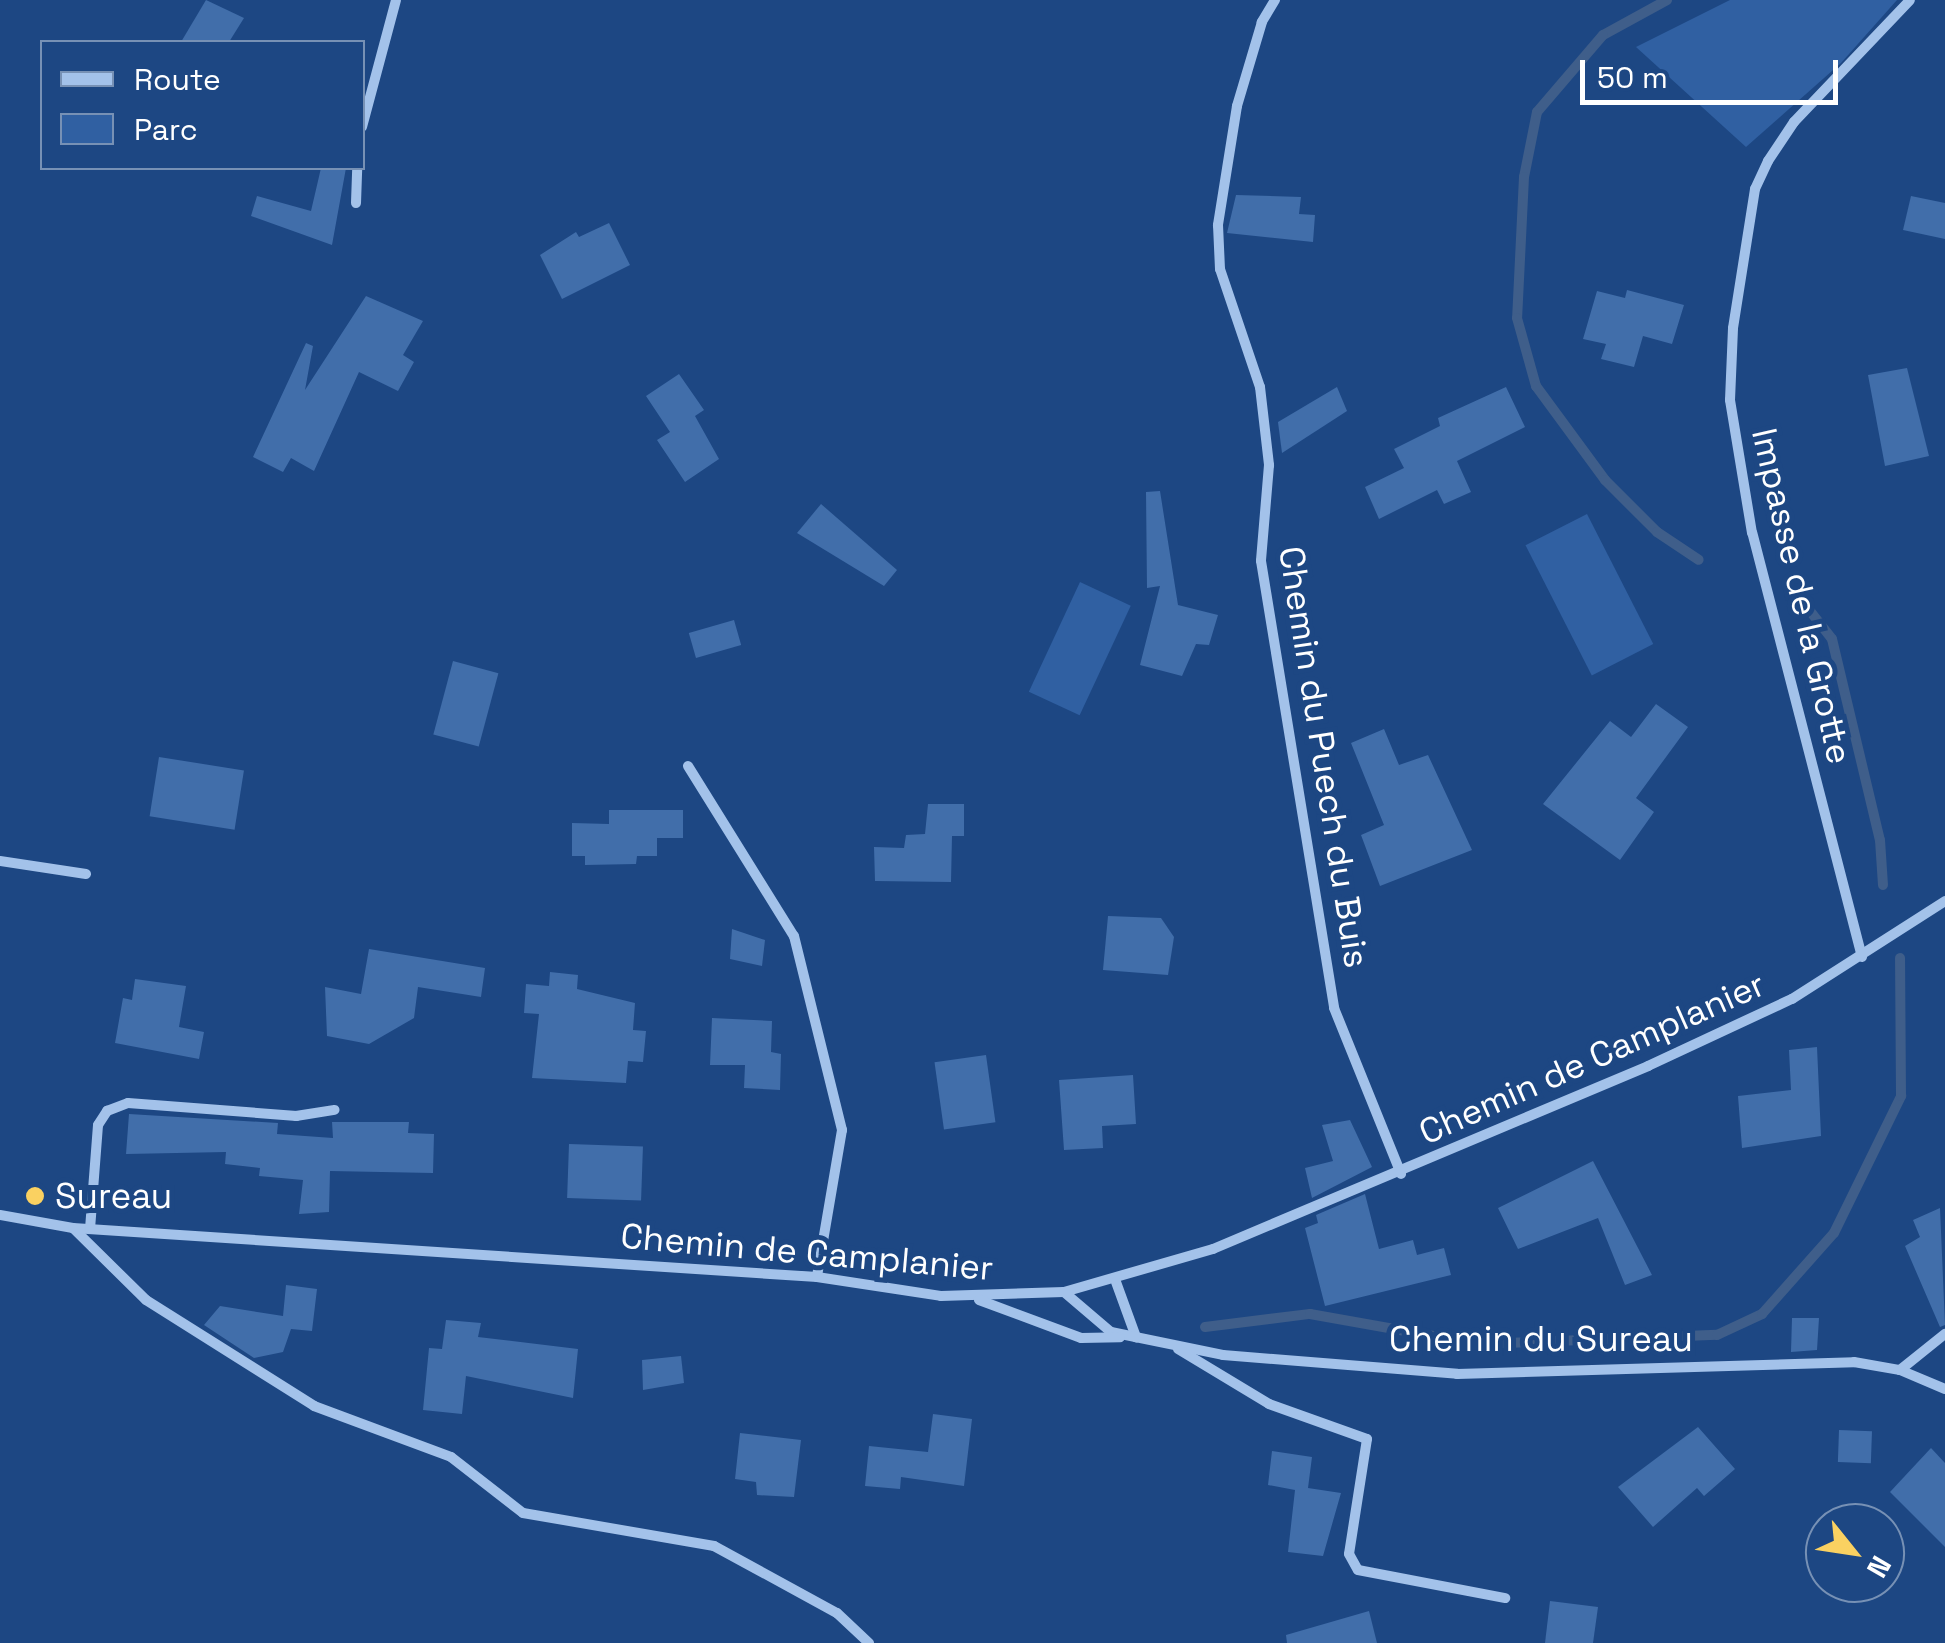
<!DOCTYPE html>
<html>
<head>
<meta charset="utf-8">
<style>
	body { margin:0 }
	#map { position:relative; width:1945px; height:1643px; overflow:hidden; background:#1d4783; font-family:"Space Grotesk",sans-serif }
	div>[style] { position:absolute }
	.green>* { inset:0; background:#3060a2; transform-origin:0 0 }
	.stream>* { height:10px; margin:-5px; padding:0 5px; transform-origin:5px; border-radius:5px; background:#3f5e8a }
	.building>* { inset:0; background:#416eaa; transform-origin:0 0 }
	.street>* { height:10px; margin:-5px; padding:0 5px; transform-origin:5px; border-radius:5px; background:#a3c2ea }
	.dots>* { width:28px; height:28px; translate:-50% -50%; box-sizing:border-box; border:5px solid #1d4783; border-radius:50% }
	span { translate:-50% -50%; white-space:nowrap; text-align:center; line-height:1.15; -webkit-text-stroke:10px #1d4783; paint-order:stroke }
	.street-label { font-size:35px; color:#fff }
	.poi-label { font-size:35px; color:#fff }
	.left { translate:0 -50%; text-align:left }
	.legend { position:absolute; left:40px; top:40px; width:325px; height:130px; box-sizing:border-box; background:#1d4783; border:2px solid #7791b5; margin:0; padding:12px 18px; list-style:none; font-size:30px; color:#fff }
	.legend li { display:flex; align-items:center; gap:20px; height:50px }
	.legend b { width:50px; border:2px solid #7791b5 }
	.north { position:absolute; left:1805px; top:1503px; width:100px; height:100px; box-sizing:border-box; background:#1d4783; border:2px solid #7791b5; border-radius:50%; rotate:120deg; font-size:28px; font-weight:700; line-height:40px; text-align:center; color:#fff }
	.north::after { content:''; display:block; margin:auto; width:35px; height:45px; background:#fad161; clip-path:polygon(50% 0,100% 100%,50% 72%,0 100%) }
	.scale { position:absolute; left:1580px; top:60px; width:258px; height:45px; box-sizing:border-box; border:5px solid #fff; border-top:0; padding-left:12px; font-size:30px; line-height:35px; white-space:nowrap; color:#fff; -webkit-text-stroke:8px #1d4783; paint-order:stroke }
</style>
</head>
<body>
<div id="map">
	<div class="green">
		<i style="clip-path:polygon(1730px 0,1897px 0,1841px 63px,1746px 147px,1636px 47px)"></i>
		<i style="left:1587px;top:514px;width:146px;height:69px;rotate:63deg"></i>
		<i style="left:1080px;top:582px;width:56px;height:121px;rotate:25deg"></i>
	</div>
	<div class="stream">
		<i style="left:1667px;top:0;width:73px;rotate:151.3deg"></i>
		<i style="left:1603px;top:35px;width:101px;rotate:130.6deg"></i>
		<i style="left:1537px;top:112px;width:66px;rotate:101.3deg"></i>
		<i style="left:1524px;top:177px;width:141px;rotate:92.8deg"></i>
		<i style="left:1517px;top:318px;width:71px;rotate:74.4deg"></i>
		<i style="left:1536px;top:386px;width:117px;rotate:53.7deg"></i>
		<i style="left:1605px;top:480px;width:74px;rotate:45deg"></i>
		<i style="left:1657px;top:532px;width:50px;rotate:33.7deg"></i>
		<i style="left:1799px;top:597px;width:53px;rotate:51.8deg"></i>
		<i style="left:1832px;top:639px;width:207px;rotate:76.6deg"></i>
		<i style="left:1880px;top:840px;width:45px;rotate:86.2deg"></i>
		<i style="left:1205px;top:1327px;width:106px;rotate:-7.1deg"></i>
		<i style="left:1310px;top:1314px;width:171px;rotate:10.1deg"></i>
		<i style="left:1478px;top:1344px;width:239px;rotate:-2.2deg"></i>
		<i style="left:1717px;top:1335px;width:50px;rotate:-25deg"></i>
		<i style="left:1762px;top:1314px;width:108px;rotate:-48.4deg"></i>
		<i style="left:1834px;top:1233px;width:153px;rotate:-63.9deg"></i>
		<i style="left:1901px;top:1096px;width:138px;rotate:-90.4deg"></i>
	</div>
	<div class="building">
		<i style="clip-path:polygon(206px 0,244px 18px,229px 42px,181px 42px)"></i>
		<i style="clip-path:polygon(321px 168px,346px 168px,332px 245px,251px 216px,257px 196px,311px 211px)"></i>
		<i style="clip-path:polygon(1236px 195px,1301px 197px,1299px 214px,1315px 215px,1313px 242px,1227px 233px)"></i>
		<i style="clip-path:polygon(1911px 196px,1945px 203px,1945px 239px,1903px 230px)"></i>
		<i style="clip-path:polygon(609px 223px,630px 265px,562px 299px,540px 255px,576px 232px,579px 237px)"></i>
		<i style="clip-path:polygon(1627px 290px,1684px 305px,1672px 344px,1643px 336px,1634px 367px,1601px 359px,1606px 344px,1583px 339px,1597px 291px,1625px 298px)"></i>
		<i style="clip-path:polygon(366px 296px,423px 321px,403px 355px,414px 362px,398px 391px,359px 372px,314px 471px,291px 458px,283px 472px,253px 457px,306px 343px,313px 346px,305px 390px)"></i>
		<i style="clip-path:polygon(1907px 368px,1929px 456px,1885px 466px,1868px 375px)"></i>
		<i style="clip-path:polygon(679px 374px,704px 410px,695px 416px,719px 459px,685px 482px,657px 440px,670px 432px,646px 396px)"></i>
		<i style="clip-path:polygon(1337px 387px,1347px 411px,1282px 453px,1278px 422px)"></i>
		<i style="clip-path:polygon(1506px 387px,1525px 427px,1457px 461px,1471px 492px,1444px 504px,1437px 490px,1379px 519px,1365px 487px,1404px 468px,1394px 449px,1440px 426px,1438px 418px)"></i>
		<i style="clip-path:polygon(1160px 491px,1178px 605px,1218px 615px,1209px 645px,1196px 644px,1182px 676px,1140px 665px,1160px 586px,1147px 588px,1146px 492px)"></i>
		<i style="clip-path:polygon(821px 504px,897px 570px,884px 586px,797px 533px)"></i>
		<i style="left:734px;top:620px;width:26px;height:47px;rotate:74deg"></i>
		<i style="left:453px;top:661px;width:47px;height:76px;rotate:15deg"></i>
		<i style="clip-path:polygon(1656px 704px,1688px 727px,1636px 798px,1654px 812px,1620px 860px,1543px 804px,1610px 721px,1631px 737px)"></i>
		<i style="clip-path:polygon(1384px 729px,1399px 765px,1428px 755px,1472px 850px,1380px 886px,1361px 835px,1384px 825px,1351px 743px)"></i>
		<i style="left:159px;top:757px;width:86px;height:60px;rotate:9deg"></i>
		<i style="clip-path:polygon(928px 804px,964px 804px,964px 836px,952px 836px,951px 882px,875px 881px,874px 847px,904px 848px,906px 835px,925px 834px)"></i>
		<i style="clip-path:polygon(609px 810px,683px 810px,683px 838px,657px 838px,657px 856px,637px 856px,636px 864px,585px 865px,585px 856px,572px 856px,572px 823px,609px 824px)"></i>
		<i style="clip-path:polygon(1108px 916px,1161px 918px,1174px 937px,1168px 975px,1103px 970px)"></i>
		<i style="clip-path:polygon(732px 929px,765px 940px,762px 966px,730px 959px)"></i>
		<i style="clip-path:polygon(369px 949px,485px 968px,481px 997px,418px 987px,414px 1018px,369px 1044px,327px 1036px,325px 987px,361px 994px)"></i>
		<i style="clip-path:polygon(550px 972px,578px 975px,577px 989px,635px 1003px,633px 1030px,646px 1031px,643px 1062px,628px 1061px,626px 1083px,532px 1078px,539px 1014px,524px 1013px,526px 984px,549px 986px)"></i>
		<i style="clip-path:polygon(135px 979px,186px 986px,179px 1027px,204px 1032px,199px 1059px,115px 1043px,123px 998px,132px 1000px)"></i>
		<i style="clip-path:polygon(712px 1018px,772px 1021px,771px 1052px,781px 1054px,780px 1090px,744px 1088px,745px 1065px,710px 1065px)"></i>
		<i style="clip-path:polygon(1817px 1047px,1821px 1136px,1742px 1148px,1738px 1096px,1791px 1090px,1789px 1050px)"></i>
		<i style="left:986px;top:1055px;width:68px;height:52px;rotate:82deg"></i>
		<i style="clip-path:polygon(1133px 1075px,1136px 1124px,1102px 1126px,1103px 1148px,1064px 1150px,1059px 1080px)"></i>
		<i style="clip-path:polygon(129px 1114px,278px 1123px,277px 1134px,333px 1138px,332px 1122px,409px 1122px,408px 1133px,434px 1134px,433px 1173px,330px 1171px,329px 1212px,299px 1214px,303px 1180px,259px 1176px,260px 1168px,225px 1164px,226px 1152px,126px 1154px)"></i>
		<i style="clip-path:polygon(1350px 1120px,1372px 1167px,1312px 1198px,1305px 1168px,1333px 1161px,1322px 1125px)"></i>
		<i style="left:569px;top:1144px;width:74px;height:54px;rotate:2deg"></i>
		<i style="clip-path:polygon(1593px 1161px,1652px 1275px,1625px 1285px,1598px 1218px,1518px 1249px,1498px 1208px)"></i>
		<i style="clip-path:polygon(1365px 1194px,1379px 1249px,1413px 1240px,1417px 1255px,1444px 1248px,1451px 1275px,1325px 1306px,1305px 1228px,1318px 1223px,1316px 1215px)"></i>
		<i style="clip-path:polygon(1940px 1208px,1945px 1325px,1940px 1327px,1905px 1246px,1920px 1237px,1913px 1220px)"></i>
		<i style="clip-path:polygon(286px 1285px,317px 1289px,312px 1331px,291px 1329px,283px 1352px,254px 1358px,204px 1325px,220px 1306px,283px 1316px)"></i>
		<i style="clip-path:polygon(1792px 1318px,1819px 1318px,1817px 1350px,1791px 1352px)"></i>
		<i style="clip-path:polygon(446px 1320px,481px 1323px,478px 1337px,578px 1349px,573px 1398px,466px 1376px,462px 1414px,423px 1410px,429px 1348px,442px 1349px)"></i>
		<i style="clip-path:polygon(681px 1356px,684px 1383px,643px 1390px,642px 1360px)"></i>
		<i style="clip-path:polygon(933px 1414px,972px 1419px,964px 1486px,901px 1477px,900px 1489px,865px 1486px,869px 1446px,928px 1452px)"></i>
		<i style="clip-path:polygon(1698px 1427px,1735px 1469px,1704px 1496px,1697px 1488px,1653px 1527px,1618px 1487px)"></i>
		<i style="left:1839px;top:1430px;width:33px;height:32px;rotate:2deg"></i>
		<i style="clip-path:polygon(740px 1433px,801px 1440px,794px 1497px,757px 1495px,756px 1482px,735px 1479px)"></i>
		<i style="clip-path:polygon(1931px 1448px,1945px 1463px,1945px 1547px,1890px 1492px)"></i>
		<i style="clip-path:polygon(1272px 1451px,1312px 1457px,1308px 1488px,1341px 1493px,1323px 1556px,1288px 1552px,1295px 1490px,1268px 1485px)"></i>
		<i style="clip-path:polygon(1550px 1601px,1598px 1607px,1593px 1643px,1545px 1643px)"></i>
		<i style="clip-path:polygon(1369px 1611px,1377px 1643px,1287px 1643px,1286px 1635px)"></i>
	</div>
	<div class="street">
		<i style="left:1275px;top:0;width:26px;rotate:121deg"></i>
		<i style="left:1262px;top:22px;width:88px;rotate:106.6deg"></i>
		<i style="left:1237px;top:106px;width:121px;rotate:99.1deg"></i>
		<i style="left:1218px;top:225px;width:44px;rotate:87.4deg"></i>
		<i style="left:1220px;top:269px;width:125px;rotate:71.3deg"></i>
		<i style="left:1260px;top:387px;width:79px;rotate:83.4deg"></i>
		<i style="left:1269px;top:465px;width:96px;rotate:94.8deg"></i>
		<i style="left:1261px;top:561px;width:453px;rotate:80.7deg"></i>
		<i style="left:1334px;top:1008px;width:179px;rotate:68deg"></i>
		<i style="left:362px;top:127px;width:131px;rotate:-75deg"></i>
		<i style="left:356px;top:203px;width:35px;rotate:-88deg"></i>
		<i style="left:688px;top:766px;width:200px;rotate:58.1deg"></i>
		<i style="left:794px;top:936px;width:200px;rotate:76.1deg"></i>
		<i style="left:842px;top:1130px;width:149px;rotate:99.7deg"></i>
		<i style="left:0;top:861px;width:87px;rotate:8.6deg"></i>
		<i style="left:1862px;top:957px;width:438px;rotate:-104.5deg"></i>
		<i style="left:1752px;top:533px;width:135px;rotate:-99.4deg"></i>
		<i style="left:1730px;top:400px;width:72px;rotate:-87.6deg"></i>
		<i style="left:1733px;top:328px;width:141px;rotate:-81deg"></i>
		<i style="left:1755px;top:189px;width:31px;rotate:-65deg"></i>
		<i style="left:1768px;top:161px;width:47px;rotate:-56.3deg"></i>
		<i style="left:1794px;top:122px;width:168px;rotate:-46.4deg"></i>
		<i style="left:0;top:1215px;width:74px;rotate:10.1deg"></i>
		<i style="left:73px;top:1228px;width:746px;rotate:3.77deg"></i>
		<i style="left:817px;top:1277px;width:125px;rotate:8.7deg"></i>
		<i style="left:941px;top:1296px;width:123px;rotate:-1.9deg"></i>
		<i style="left:1064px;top:1292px;width:155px;rotate:-16.1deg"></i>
		<i style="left:1213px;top:1249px;width:472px;rotate:-22.8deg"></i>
		<i style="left:1648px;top:1066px;width:159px;rotate:-25deg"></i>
		<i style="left:1792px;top:999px;width:182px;rotate:-32.6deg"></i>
		<i style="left:74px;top:1229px;width:101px;rotate:44.6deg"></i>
		<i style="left:146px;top:1300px;width:199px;rotate:32.2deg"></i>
		<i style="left:314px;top:1406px;width:146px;rotate:20.4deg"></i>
		<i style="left:451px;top:1457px;width:91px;rotate:37.9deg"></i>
		<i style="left:523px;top:1513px;width:194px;rotate:9.8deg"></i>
		<i style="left:714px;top:1546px;width:140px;rotate:28.6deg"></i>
		<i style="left:837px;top:1613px;width:44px;rotate:43.2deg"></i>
		<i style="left:90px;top:1229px;width:104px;rotate:-85.6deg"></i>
		<i style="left:98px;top:1125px;width:17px;rotate:-57deg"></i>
		<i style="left:107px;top:1111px;width:22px;rotate:-21deg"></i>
		<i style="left:128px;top:1103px;width:169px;rotate:4.4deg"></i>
		<i style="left:296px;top:1116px;width:39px;rotate:-9deg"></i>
		<i style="left:1116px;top:1282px;width:59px;rotate:70deg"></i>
		<i style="left:1064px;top:1292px;width:62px;rotate:40.4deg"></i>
		<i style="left:1111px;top:1332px;width:114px;rotate:11.6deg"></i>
		<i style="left:1223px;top:1355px;width:235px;rotate:4.6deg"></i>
		<i style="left:1457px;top:1374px;width:397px;rotate:-1.7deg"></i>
		<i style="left:1854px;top:1362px;width:47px;rotate:9.9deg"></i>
		<i style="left:1900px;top:1370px;width:49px;rotate:22.9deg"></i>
		<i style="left:979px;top:1300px;width:109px;rotate:20.4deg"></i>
		<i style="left:1081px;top:1338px;width:39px;rotate:-1deg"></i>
		<i style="left:1178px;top:1349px;width:106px;rotate:31.1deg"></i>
		<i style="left:1269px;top:1404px;width:104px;rotate:19.7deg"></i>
		<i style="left:1367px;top:1439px;width:116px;rotate:98.9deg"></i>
		<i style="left:1349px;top:1554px;width:18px;rotate:61deg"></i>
		<i style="left:1358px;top:1570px;width:150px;rotate:10.8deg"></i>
		<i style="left:1900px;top:1370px;width:58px;rotate:-38.7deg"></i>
	</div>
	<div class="dots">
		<i style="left:35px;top:1196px;background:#fad161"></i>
	</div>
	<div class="street-label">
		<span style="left:1802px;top:596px;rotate:77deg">Impasse de la Grotte</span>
		<span style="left:1324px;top:757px;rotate:81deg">Chemin du Puech du Buis</span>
		<span style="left:1592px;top:1058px;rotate:-24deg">Chemin de Camplanier</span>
		<span style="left:807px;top:1252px;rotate:5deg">Chemin de Camplanier</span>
		<span style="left:1541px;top:1339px">Chemin du Sureau</span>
	</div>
	<div class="poi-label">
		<span class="left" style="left:55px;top:1196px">Sureau</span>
	</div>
	<ul class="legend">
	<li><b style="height:12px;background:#a3c2ea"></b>Route</li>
	<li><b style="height:28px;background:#3060a2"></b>Parc</li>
	</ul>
	<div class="north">N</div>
	<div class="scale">50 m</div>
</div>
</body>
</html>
